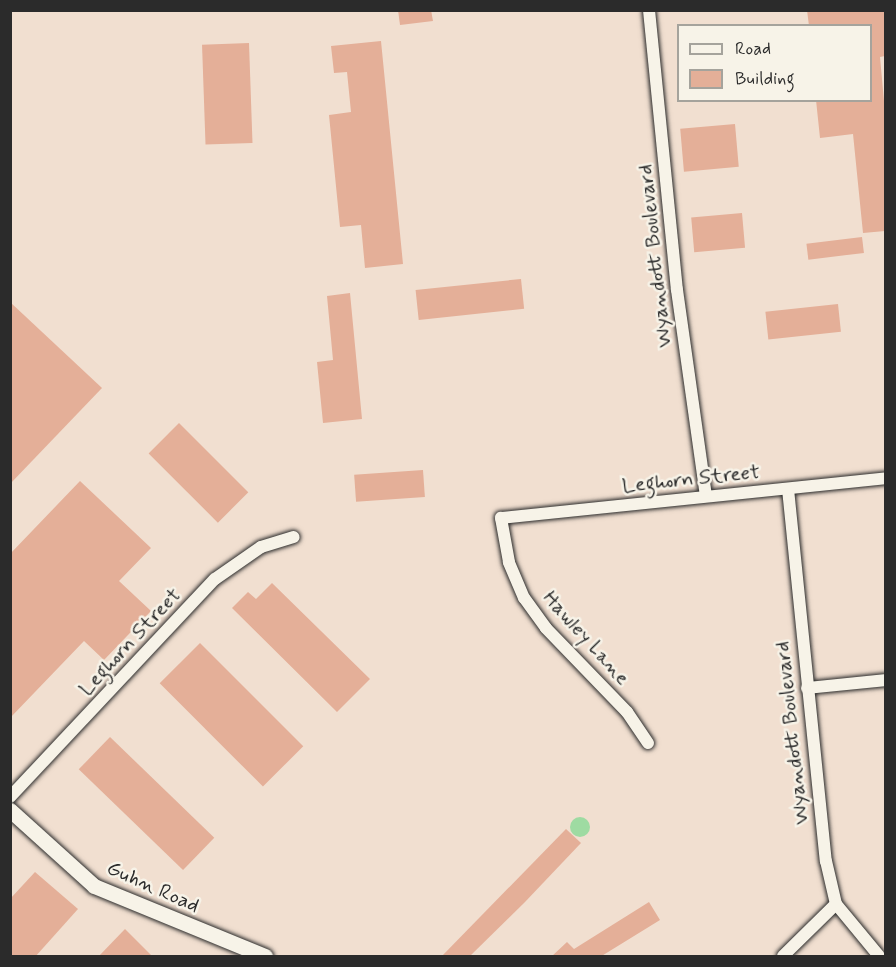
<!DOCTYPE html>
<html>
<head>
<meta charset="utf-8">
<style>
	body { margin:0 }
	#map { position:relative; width:896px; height:967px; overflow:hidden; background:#f1dfd0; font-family:Mynerve,sans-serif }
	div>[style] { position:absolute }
	.green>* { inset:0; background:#9edba2 }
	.round { border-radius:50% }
	.building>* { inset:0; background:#e4af98; transform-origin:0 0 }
	.roads { filter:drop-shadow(0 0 2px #2b2b2b) drop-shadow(0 0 2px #2b2b2b) }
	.minor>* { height:12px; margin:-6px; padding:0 6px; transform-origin:6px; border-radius:6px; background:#f7f3e8 }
	.tertiary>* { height:15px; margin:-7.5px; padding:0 7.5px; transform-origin:7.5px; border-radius:7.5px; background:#f7f3e8 }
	span { translate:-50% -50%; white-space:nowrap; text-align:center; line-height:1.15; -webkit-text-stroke:5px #f7f3e8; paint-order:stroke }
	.street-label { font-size:21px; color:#2b2b2b }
	.frame { position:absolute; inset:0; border:12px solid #2b2b2b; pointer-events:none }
	.legend { position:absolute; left:677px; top:24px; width:195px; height:78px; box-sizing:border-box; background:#f7f3e8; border:2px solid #a5a39c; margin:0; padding:8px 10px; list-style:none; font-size:18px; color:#2b2b2b }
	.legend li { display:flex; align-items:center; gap:12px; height:30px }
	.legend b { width:30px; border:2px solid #a5a39c }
</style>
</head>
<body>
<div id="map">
	<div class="green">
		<i class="round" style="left:570px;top:817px;width:20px;height:20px"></i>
	</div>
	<div class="building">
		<i style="clip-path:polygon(398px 10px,431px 10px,433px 21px,400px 25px)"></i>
		<i style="clip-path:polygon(807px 10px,885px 10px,885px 56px,880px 57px,885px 112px,885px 231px,863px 233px,853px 134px,820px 138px,816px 100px,870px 100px,870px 26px,809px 26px)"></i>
		<i style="clip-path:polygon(381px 41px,403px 264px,365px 268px,361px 225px,340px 227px,329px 115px,351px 112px,347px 72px,334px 73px,331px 46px)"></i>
		<i style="left:249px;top:43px;width:100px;height:47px;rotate:88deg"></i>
		<i style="left:735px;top:124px;width:43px;height:55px;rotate:85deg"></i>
		<i style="left:742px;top:213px;width:35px;height:51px;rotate:85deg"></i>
		<i style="left:862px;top:237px;width:16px;height:56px;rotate:83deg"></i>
		<i style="left:521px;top:279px;width:30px;height:106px;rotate:84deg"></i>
		<i style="clip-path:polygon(350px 293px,362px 419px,323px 423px,317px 362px,333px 360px,327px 296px)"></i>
		<i style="clip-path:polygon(10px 302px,102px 388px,10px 484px)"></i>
		<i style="left:838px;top:304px;width:28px;height:73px;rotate:84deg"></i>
		<i style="left:179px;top:423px;width:98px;height:43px;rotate:45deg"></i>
		<i style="left:423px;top:470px;width:27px;height:69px;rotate:86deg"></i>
		<i style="clip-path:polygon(80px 481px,151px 548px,119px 581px,151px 611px,104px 660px,84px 641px,10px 718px,10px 554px)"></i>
		<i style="clip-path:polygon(272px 583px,370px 679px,337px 712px,232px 608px,248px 592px,256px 599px)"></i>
		<i style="left:200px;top:643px;width:146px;height:57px;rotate:45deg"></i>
		<i style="left:110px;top:737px;width:145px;height:45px;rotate:44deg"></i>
		<i style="clip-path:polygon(566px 829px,581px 843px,525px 902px,469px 957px,441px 957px)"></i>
		<i style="clip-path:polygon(35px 872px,78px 909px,35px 957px,10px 957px,10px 899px)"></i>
		<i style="clip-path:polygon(649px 902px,660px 920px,600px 957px,551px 957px,567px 942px,574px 949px)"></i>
		<i style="clip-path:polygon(125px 929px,153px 957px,98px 957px)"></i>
	</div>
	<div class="roads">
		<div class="minor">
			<i style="left:649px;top:10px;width:281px;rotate:84.3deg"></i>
			<i style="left:677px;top:290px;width:208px;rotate:82deg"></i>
			<i style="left:788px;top:489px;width:374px;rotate:84.2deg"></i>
			<i style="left:826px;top:861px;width:44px;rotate:76.9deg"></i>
			<i style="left:836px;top:904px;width:67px;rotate:50.4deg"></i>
			<i style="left:807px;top:688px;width:79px;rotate:-5.8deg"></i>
			<i style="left:648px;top:743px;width:37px;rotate:-124deg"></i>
			<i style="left:627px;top:712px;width:117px;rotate:-134deg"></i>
			<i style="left:546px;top:628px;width:37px;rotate:-126deg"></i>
			<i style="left:524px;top:598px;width:39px;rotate:-113deg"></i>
			<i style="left:509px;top:562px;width:45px;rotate:-100.3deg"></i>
			<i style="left:501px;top:518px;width:387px;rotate:-5.9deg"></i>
			<i style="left:10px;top:797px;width:299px;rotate:-46.8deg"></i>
			<i style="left:215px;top:579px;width:56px;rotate:-34.8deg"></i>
			<i style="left:261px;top:547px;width:34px;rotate:-17deg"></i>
			<i style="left:783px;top:956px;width:74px;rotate:-44.5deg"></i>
		</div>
		<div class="tertiary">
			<i style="left:10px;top:810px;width:113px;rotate:42.1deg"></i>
			<i style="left:94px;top:886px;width:185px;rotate:22.3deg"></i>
		</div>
	</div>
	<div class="street-label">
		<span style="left:655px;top:256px;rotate:-96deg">Wyandott Boulevard</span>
		<span style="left:691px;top:479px;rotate:-6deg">Leghorn Street</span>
		<span style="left:586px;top:638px;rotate:48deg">Hawley Lane</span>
		<span style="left:130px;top:642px;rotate:-47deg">Leghorn Street</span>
		<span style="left:792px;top:733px;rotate:-96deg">Wyandott Boulevard</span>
		<span style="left:153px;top:887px;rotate:24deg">Guhn Road</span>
	</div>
	<div class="frame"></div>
	<ul class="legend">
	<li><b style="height:8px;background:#f7f3e8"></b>Road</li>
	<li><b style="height:16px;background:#e4af98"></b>Building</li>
	</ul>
</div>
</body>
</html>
